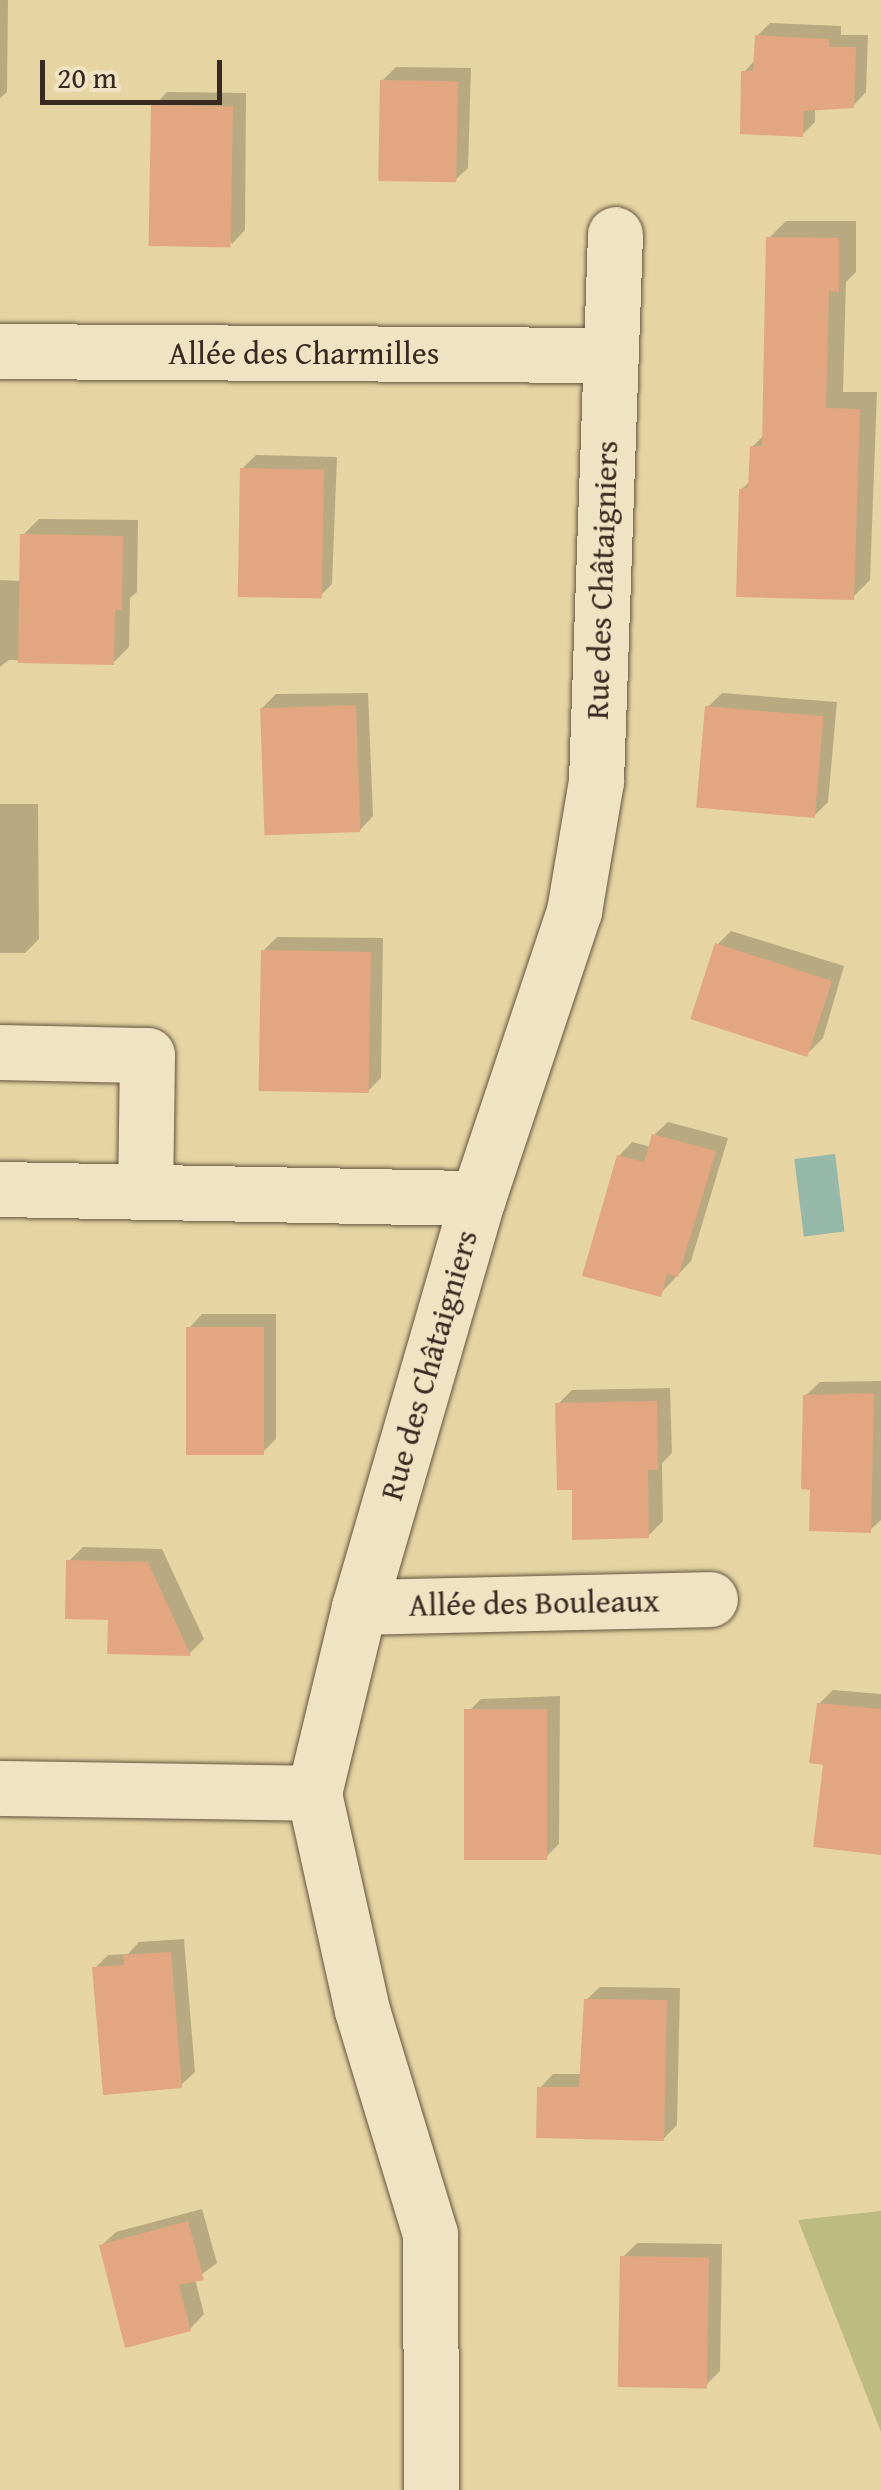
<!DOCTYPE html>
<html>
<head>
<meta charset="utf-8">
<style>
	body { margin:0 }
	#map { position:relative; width:881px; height:2490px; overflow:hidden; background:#e6d4a2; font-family:"Gentium Book Plus",serif }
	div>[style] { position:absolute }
	.green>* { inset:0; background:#bcbb80 }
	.water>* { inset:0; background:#96b8a9; transform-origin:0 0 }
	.shadow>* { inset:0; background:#0003 }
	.building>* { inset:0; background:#e2a781; transform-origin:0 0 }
	.roads { filter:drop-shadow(0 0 2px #645441) drop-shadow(0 0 2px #645441) }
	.street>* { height:55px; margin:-27.5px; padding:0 27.5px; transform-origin:27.5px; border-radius:27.5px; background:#efe3c3 }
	span { translate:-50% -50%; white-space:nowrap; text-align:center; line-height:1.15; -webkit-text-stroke:8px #efe3c3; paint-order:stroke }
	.street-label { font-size:32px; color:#392a21 }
	.scale { position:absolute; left:40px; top:60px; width:182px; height:45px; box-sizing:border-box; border:5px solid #392a21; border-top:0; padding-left:12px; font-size:30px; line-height:35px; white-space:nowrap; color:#392a21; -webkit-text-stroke:8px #efe3c3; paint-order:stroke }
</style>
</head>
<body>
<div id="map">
	<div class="green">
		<i style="clip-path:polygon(881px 2211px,881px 2432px,798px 2220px)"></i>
	</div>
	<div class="water">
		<i style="left:835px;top:1154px;width:78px;height:41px;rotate:83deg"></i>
	</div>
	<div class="shadow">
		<i style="clip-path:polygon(0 0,8px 0,7px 92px,0 98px)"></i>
		<i style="clip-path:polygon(770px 23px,841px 26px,841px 35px,868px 35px,866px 92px,853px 106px,815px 108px,815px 122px,802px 135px,744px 72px,756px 59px,757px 36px)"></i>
		<i style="clip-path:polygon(396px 67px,471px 68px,468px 168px,454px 181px,382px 81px)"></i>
		<i style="clip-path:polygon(167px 92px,246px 93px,245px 230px,232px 244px,154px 106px)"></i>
		<i style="clip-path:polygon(786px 221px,856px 221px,856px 272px,846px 282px,843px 392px,877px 392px,870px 580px,853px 597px,741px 490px,751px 480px,752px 447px,765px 434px,769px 238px)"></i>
		<i style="clip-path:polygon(256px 455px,337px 457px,332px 584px,318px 598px,242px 469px)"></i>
		<i style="clip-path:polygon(39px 519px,138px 520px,137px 592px,130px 598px,129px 647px,113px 663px,9px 660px,0 667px,0 580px,22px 581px,23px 535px)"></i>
		<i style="clip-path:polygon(368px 693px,373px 816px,360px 830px,262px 708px,276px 694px)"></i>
		<i style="clip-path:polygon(722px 693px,837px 702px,828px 802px,814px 816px,708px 707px)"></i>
		<i style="clip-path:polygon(0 804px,38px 804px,39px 939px,25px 953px,0 953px)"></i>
		<i style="clip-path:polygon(731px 931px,844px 966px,823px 1038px,809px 1052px,717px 945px)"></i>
		<i style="clip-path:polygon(277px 937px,383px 938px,381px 1078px,368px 1091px,263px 951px)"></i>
		<i style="clip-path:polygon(668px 1122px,728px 1138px,691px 1261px,660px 1294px,619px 1156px,632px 1142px,651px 1147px,654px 1135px)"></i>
		<i style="clip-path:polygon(202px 1314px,276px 1314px,276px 1439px,262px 1453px,189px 1328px)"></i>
		<i style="clip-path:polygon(881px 1381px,881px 1520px,870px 1530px,813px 1488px,805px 1396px,820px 1382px)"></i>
		<i style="clip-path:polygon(670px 1388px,672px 1453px,662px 1463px,663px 1521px,648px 1536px,575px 1488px,558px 1404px,572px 1390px)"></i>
		<i style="clip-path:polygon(83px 1547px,162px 1549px,204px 1639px,190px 1653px,110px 1651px,110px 1617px,69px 1561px)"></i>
		<i style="clip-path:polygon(833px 1690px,881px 1694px,881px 1853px,826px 1763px,819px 1704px)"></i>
		<i style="clip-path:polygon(560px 1696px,559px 1844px,545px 1858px,467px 1713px,481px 1699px)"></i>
		<i style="clip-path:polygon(184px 1939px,195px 2072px,181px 2085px,95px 1968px,108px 1955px,128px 1954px,139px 1942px)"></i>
		<i style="clip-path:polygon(600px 1987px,680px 1988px,677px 2125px,663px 2139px,540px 2088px,553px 2074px,582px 2074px,586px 2000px)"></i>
		<i style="clip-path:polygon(202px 2209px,217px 2263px,195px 2279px,204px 2314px,190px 2329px,101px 2246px,116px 2232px)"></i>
		<i style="clip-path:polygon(637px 2243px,722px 2244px,720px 2371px,706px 2385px,623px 2257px)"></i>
	</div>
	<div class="building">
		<i style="clip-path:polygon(755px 35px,829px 39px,829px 47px,856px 47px,854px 108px,804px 111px,803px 137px,740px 134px,741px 71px,753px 71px)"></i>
		<i style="left:380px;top:80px;width:78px;height:101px;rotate:1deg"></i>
		<i style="left:151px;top:105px;width:82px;height:141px;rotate:1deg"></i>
		<i style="clip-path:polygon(766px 237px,839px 238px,839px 292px,829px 291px,826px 408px,860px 409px,854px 600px,736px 597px,739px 489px,748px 488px,750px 446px,762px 446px)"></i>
		<i style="left:240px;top:468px;width:84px;height:129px;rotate:1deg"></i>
		<i style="clip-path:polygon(20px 534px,123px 536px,122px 610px,115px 610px,114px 665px,18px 663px)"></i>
		<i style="left:356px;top:705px;width:127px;height:96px;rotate:88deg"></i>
		<i style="left:705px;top:706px;width:119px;height:102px;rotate:5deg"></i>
		<i style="left:715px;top:943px;width:123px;height:80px;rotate:18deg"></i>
		<i style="left:261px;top:950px;width:110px;height:141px;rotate:1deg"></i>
		<i style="clip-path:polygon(652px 1134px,716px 1151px,678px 1277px,667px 1274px,661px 1297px,582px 1276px,617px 1155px,644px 1162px)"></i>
		<i style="left:186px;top:1327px;width:78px;height:128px"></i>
		<i style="clip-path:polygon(874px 1393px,871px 1533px,809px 1531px,810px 1490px,801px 1489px,803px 1395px)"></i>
		<i style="clip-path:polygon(657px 1401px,658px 1470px,648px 1470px,649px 1538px,572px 1540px,572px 1490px,557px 1490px,555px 1403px)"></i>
		<i style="clip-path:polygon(66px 1560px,148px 1562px,191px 1656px,107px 1654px,108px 1620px,65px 1619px)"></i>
		<i style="clip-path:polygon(817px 1703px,881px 1709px,881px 1855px,813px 1847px,823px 1765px,809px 1763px)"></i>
		<i style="left:547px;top:1709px;width:151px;height:83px;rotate:90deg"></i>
		<i style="clip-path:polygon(171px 1952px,182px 2088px,103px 2095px,92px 1967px,124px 1965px,123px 1955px)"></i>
		<i style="clip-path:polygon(584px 1999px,667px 2000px,664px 2141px,536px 2138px,537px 2087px,579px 2087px)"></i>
		<i style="clip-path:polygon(188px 2221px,204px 2280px,179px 2285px,191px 2331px,125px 2348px,99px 2245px)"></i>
		<i style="left:620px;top:2256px;width:89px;height:131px;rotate:1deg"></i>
	</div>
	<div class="roads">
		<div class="street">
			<i style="left:0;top:351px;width:608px;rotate:0.38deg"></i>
			<i style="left:0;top:1052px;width:147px;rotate:1.2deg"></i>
			<i style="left:147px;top:1055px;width:136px;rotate:90.8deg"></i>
			<i style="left:0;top:1189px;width:478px;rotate:1.1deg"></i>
			<i style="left:359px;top:1607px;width:351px;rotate:-1.3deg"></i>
			<i style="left:0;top:1788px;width:314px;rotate:0.9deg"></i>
			<i style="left:431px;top:2490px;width:256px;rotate:-90.2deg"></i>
			<i style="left:430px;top:2234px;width:234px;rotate:-106.9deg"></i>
			<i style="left:362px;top:2010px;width:222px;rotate:-102.5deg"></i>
			<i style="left:314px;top:1793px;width:191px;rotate:-76.4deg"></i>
			<i style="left:359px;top:1607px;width:426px;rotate:-73.8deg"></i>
			<i style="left:478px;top:1198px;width:303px;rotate:-71.5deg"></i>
			<i style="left:574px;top:911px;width:132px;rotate:-80.4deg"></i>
			<i style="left:596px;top:781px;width:547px;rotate:-88.01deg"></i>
		</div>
	</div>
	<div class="street-label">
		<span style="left:304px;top:353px">Allée des Charmilles</span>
		<span style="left:602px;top:580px;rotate:-88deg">Rue des Châtaigniers</span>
		<span style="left:429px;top:1365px;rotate:-74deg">Rue des Châtaigniers</span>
		<span style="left:534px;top:1603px;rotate:-1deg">Allée des Bouleaux</span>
	</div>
	<div class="scale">20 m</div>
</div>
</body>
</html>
